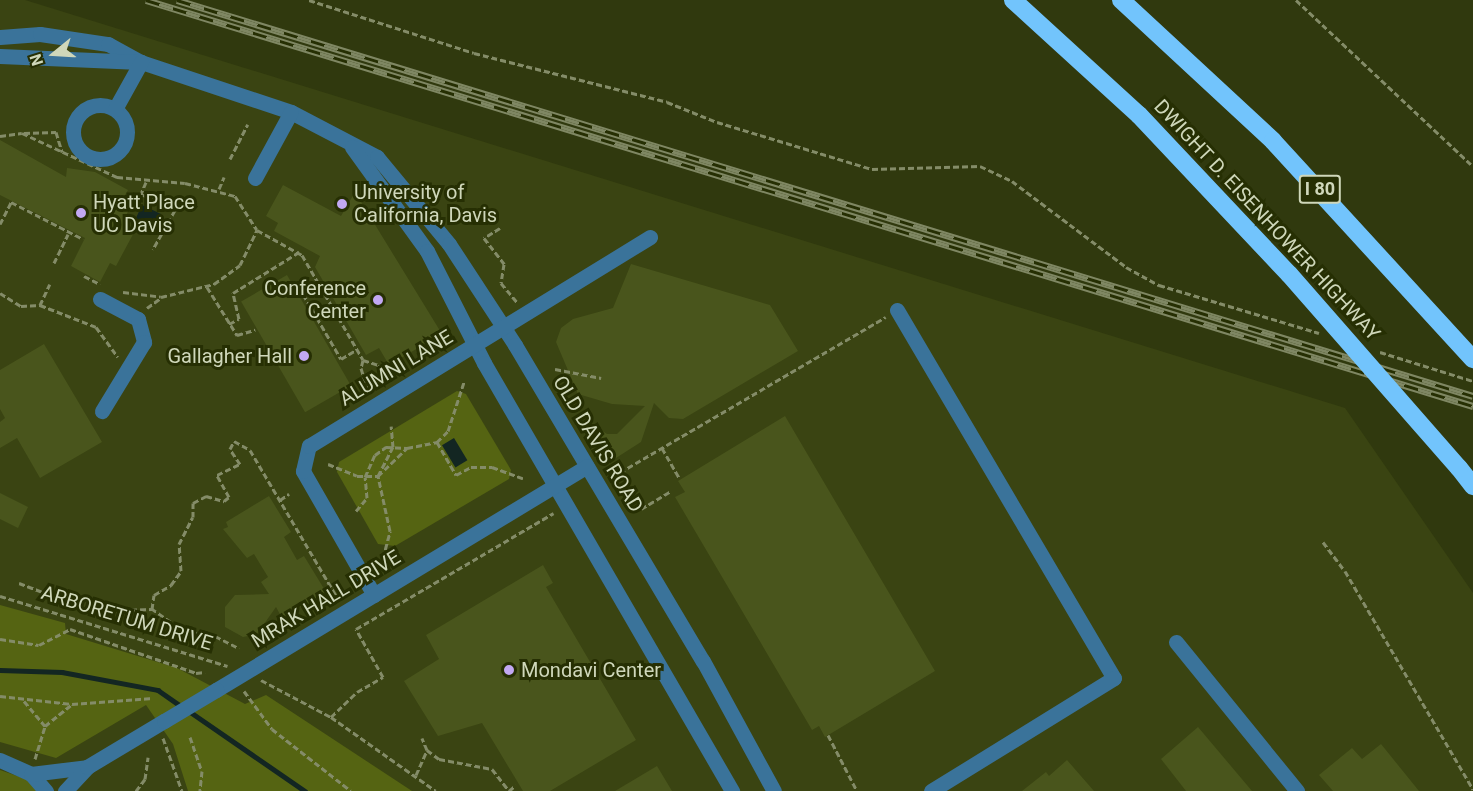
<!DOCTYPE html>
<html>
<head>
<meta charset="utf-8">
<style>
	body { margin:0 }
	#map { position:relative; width:1473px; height:791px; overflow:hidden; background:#30390e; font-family:Roboto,sans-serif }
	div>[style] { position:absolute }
	.built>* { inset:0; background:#3a4412 }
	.green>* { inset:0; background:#556412 }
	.water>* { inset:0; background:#132622; transform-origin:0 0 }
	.stream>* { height:4.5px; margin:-2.25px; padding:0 2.25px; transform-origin:2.25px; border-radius:2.25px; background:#132622 }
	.building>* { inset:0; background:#49551c; transform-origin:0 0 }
	.path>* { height:3px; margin-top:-1.5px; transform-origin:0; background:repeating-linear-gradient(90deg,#848c68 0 6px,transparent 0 9px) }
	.minor>* { height:15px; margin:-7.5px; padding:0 7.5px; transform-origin:7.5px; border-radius:7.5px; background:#3a739a }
	.minor>.ring { margin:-7.5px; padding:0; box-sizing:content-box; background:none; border:15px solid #3a739a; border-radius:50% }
	.highway>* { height:18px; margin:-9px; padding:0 9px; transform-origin:9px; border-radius:9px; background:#72c4fc }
	.rail>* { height:7px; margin-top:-3.5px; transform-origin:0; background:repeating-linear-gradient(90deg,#262f03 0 14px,#7f8763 0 28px); box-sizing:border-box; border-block:2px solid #7f8763 }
	.minor-bridge>* { height:15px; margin:-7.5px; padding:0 7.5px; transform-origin:7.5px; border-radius:7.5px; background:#3a739a }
	.highway-bridge>* { height:18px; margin:-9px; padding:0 9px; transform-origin:9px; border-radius:9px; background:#72c4fc }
	.dots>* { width:16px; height:16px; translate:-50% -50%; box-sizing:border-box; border:3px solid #262f03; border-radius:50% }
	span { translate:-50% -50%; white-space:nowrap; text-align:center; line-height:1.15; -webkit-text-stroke:6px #262f03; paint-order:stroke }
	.shield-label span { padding:2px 4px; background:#262f03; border:2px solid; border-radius:4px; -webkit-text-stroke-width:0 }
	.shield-label { font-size:18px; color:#cfd7ba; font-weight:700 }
	.poi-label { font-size:20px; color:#cfd7ba }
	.left { translate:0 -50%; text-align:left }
	.right { translate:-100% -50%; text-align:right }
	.street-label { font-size:20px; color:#cfd7ba }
	.north { position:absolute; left:24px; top:24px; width:60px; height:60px; -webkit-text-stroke:4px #262f03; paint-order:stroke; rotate:252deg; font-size:16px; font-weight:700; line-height:24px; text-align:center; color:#cfd7ba }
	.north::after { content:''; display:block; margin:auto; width:21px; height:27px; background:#cfd7ba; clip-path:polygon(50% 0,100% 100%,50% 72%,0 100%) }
</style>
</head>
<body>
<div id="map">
	<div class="built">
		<i style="clip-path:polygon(0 0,25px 0,1345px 408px,1473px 593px,1473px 791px,0 791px)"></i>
	</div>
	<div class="green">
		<i style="clip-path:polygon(457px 391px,466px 394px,511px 470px,509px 479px,395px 546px,378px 544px,337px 472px,339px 462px)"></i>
		<i style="clip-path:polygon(0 605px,65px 623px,66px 634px,177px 668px,245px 704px,266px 695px,412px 791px,188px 791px,173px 744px,146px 705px,56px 758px,0 742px)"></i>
		<i style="clip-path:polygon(0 770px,26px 779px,37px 791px,0 791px)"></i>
	</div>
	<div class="water">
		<i style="clip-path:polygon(142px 205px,161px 214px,154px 229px,136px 218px)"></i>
		<i style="left:454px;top:438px;width:26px;height:14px;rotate:59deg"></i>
	</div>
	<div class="stream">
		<i style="left:0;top:670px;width:62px;rotate:1.8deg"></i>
		<i style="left:62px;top:672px;width:98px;rotate:10.6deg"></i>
		<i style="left:158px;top:690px;width:29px;rotate:35deg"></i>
		<i style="left:189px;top:711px;width:141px;rotate:34.6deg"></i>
	</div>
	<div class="building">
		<i style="clip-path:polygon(0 140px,66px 177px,67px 168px,95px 172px,128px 190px,121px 202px,130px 207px,125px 218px,138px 225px,116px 266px,110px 263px,100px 282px,71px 266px,85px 238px,0 195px)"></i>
		<i style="clip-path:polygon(283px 185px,341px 216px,355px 192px,442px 334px,389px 365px,379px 348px,366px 355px,315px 267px,320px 256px,274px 231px,278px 223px,266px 216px)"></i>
		<i style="clip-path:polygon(631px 264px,770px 305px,798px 351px,683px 419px,669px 418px,654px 403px,641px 442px,605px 465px,589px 422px,607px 434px,617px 434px,645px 406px,612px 404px,578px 394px,556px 342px,561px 328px,573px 319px,613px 308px)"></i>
		<i style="left:287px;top:275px;width:128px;height:53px;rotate:60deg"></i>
		<i style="clip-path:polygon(44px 344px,102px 442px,40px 478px,17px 438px,0 448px,0 422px,5px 418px,0 409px,0 370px)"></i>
		<i style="clip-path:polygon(785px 416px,935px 671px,825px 737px,819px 726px,812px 730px,675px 497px,685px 492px,678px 481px)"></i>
		<i style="clip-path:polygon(0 493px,28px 507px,18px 528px,0 519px)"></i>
		<i style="clip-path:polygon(269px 496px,291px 532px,284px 537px,297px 560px,304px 556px,326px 592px,282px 618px,276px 607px,257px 634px,243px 637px,225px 627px,225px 607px,235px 595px,269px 594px,261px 582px,268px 577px,254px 554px,247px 558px,223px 529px,228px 527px,226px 522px)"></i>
		<i style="clip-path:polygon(543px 565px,553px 583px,546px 587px,636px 740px,550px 791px,523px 791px,482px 723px,438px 736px,404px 681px,439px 659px,426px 635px)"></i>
		<i style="clip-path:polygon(1198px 727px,1252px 791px,1186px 791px,1161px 759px)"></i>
		<i style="clip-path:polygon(1381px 744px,1419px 791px,1333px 791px,1319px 775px,1352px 748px,1362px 759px)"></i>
		<i style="clip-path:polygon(1067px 760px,1094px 791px,1022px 791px,1046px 772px,1049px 776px)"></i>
		<i style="clip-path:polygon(657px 766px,672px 791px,615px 791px)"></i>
	</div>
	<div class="path">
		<i style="left:309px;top:0;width:173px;rotate:17.8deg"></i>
		<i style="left:474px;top:53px;width:199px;rotate:14.2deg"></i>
		<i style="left:667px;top:102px;width:54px;rotate:21.8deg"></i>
		<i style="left:717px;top:122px;width:162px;rotate:16.9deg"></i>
		<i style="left:872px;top:169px;width:108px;rotate:-1.6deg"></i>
		<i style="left:980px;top:166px;width:35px;rotate:25deg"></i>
		<i style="left:1012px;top:181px;width:143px;rotate:37deg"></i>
		<i style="left:1126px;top:267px;width:38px;rotate:29deg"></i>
		<i style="left:1159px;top:285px;width:167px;rotate:16.7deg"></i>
		<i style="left:1296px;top:0;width:243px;rotate:43.2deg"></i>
		<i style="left:24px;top:133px;width:32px;rotate:-2deg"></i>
		<i style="left:56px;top:132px;width:21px;rotate:73deg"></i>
		<i style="left:0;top:136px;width:22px;rotate:-8deg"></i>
		<i style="left:22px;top:133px;width:105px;rotate:24.9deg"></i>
		<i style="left:117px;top:177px;width:68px;rotate:5deg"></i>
		<i style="left:185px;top:183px;width:52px;rotate:14.6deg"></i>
		<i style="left:235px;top:196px;width:40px;rotate:57.1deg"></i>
		<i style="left:257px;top:230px;width:51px;rotate:29.1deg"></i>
		<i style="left:302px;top:255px;width:121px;rotate:59.8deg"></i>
		<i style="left:363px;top:360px;width:8px;rotate:104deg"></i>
		<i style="left:361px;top:368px;width:21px;rotate:73deg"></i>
		<i style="left:230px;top:159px;width:39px;rotate:-63deg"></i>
		<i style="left:146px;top:182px;width:13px;rotate:113deg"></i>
		<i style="left:141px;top:194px;width:38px;rotate:25deg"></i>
		<i style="left:175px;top:210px;width:45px;rotate:119.4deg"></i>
		<i style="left:219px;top:189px;width:13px;rotate:-67deg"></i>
		<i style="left:0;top:224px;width:25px;rotate:-63deg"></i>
		<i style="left:11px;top:202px;width:81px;rotate:27.2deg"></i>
		<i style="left:500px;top:228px;width:19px;rotate:148deg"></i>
		<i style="left:484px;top:238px;width:33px;rotate:52deg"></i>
		<i style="left:504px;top:264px;width:19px;rotate:99deg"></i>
		<i style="left:501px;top:283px;width:26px;rotate:50deg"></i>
		<i style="left:54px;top:263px;width:32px;rotate:-64deg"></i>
		<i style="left:84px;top:276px;width:18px;rotate:27deg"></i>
		<i style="left:319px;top:284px;width:19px;rotate:148deg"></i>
		<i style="left:303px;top:294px;width:75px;rotate:59.7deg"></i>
		<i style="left:341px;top:359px;width:17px;rotate:-31deg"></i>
		<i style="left:207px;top:287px;width:57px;rotate:58deg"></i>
		<i style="left:237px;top:335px;width:19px;rotate:-16deg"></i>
		<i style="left:123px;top:292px;width:38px;rotate:7deg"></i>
		<i style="left:161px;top:297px;width:55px;rotate:-13.8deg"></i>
		<i style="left:214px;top:284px;width:32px;rotate:-36deg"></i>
		<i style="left:240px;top:265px;width:39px;rotate:-64deg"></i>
		<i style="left:0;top:293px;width:25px;rotate:32deg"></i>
		<i style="left:21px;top:306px;width:19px;rotate:-3deg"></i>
		<i style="left:40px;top:305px;width:60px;rotate:21.4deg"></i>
		<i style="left:96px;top:327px;width:37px;rotate:54deg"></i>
		<i style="left:40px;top:305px;width:23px;rotate:-65deg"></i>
		<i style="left:147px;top:308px;width:17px;rotate:-36deg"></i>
		<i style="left:229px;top:324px;width:11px;rotate:-27deg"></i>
		<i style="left:239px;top:319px;width:27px;rotate:-103deg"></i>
		<i style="left:233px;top:293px;width:78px;rotate:-31.8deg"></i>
		<i style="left:1380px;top:352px;width:97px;rotate:17.3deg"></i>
		<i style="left:363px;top:360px;width:16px;rotate:18deg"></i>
		<i style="left:378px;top:365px;width:14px;rotate:60deg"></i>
		<i style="left:555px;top:369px;width:47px;rotate:11.1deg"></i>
		<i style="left:437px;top:442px;width:38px;rotate:60deg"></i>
		<i style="left:456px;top:475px;width:17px;rotate:-28deg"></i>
		<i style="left:471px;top:467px;width:21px"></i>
		<i style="left:492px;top:467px;width:33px;rotate:20deg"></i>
		<i style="left:662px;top:448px;width:34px;rotate:60deg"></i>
		<i style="left:328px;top:464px;width:31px;rotate:22deg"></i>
		<i style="left:357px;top:476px;width:21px"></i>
		<i style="left:378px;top:476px;width:40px;rotate:-44deg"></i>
		<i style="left:407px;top:448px;width:31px;rotate:-11deg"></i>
		<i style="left:437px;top:442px;width:16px;rotate:-45deg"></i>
		<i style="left:448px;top:431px;width:52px;rotate:-71.9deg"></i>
		<i style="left:612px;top:477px;width:317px;rotate:-30.3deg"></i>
		<i style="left:280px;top:500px;width:11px;rotate:-34deg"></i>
		<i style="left:641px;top:509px;width:35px;rotate:-31deg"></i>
		<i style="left:356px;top:511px;width:17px;rotate:-50deg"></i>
		<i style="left:367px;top:498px;width:21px;rotate:-95deg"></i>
		<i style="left:365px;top:477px;width:24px;rotate:-66deg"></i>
		<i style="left:375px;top:455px;width:14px;rotate:-36deg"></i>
		<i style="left:386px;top:447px;width:21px;rotate:3deg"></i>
		<i style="left:1323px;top:542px;width:36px;rotate:53deg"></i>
		<i style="left:1345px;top:571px;width:253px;rotate:59.6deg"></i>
		<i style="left:383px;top:558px;width:28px;rotate:-75deg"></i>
		<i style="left:390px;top:531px;width:56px;rotate:-102.3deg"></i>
		<i style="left:378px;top:476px;width:33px;rotate:-63deg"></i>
		<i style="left:393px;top:447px;width:21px;rotate:-95deg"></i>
		<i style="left:19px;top:583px;width:53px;rotate:20.8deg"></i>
		<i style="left:69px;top:602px;width:24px;rotate:-5deg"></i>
		<i style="left:93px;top:600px;width:31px;rotate:19deg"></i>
		<i style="left:122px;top:610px;width:30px;rotate:-2deg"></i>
		<i style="left:0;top:596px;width:238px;rotate:17.1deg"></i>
		<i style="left:178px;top:627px;width:32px;rotate:-145deg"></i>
		<i style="left:152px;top:609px;width:14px;rotate:-82deg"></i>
		<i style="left:154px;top:595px;width:20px;rotate:-30deg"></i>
		<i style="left:171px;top:585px;width:17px;rotate:-54deg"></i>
		<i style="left:181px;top:571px;width:27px;rotate:-94deg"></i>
		<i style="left:179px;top:544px;width:30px;rotate:-63deg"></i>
		<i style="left:193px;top:517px;width:14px;rotate:-90deg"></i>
		<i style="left:193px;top:503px;width:15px;rotate:-28deg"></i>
		<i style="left:206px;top:496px;width:19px;rotate:16deg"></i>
		<i style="left:224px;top:501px;width:6px;rotate:-39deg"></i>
		<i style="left:229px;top:497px;width:25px;rotate:-119deg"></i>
		<i style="left:217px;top:475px;width:25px;rotate:-26deg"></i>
		<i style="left:240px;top:464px;width:18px;rotate:-124deg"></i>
		<i style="left:230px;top:449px;width:9px;rotate:-63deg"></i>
		<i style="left:234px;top:441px;width:18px;rotate:29deg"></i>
		<i style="left:250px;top:450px;width:173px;rotate:59.4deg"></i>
		<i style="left:356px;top:629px;width:229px;rotate:-30.4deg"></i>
		<i style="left:191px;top:632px;width:24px;rotate:9deg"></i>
		<i style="left:215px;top:636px;width:27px;rotate:27deg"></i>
		<i style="left:0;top:639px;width:39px;rotate:9deg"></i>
		<i style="left:39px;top:645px;width:35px;rotate:-27deg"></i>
		<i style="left:70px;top:629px;width:133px;rotate:19.2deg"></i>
		<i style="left:196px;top:673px;width:9px;rotate:-6deg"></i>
		<i style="left:261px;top:680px;width:79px;rotate:27.9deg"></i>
		<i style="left:331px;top:717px;width:128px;rotate:35.2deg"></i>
		<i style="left:244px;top:691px;width:47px;rotate:53.6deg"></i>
		<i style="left:272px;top:729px;width:100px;rotate:38.1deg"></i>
		<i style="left:0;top:696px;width:72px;rotate:6.3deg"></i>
		<i style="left:72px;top:704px;width:81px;rotate:-4.2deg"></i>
		<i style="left:24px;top:701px;width:33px;rotate:50deg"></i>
		<i style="left:45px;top:726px;width:35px;rotate:-39deg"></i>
		<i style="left:331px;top:717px;width:36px;rotate:-44deg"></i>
		<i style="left:357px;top:692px;width:30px;rotate:-30deg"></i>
		<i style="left:383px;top:677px;width:55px;rotate:-119.4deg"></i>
		<i style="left:828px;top:735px;width:63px;rotate:62.6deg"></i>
		<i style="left:190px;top:737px;width:36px;rotate:71deg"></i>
		<i style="left:202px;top:771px;width:20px;rotate:96deg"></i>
		<i style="left:163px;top:738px;width:56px;rotate:70.3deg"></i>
		<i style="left:427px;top:750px;width:15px;rotate:37deg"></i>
		<i style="left:439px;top:759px;width:54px;rotate:10.7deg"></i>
		<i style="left:492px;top:769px;width:28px;rotate:52deg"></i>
		<i style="left:35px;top:759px;width:34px;rotate:-73deg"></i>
		<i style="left:416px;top:775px;width:27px;rotate:-66deg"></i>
		<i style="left:427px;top:750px;width:13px;rotate:-113deg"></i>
		<i style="left:136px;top:791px;width:15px;rotate:-53deg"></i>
		<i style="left:145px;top:779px;width:22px;rotate:-82deg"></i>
		<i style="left:509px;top:791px;width:9px;rotate:-41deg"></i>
	</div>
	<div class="minor">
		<i style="left:0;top:37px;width:40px;rotate:-4.3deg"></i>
		<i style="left:40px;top:34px;width:69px;rotate:8.4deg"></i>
		<i style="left:108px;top:44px;width:38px;rotate:29deg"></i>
		<i style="left:141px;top:62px;width:158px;rotate:18.4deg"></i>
		<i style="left:291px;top:112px;width:97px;rotate:27.6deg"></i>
		<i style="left:377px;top:157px;width:113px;rotate:50.4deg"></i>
		<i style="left:449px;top:244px;width:121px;rotate:56.8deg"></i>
		<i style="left:515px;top:345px;width:368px;rotate:59.3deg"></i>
		<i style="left:703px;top:661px;width:148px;rotate:61.4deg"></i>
		<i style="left:0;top:56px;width:140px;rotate:2.5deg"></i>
		<i class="ring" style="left:73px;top:105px;width:39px;height:39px"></i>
		<i style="left:115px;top:109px;width:54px;rotate:-61deg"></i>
		<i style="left:352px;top:147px;width:128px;rotate:54.2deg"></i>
		<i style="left:427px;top:251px;width:126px;rotate:63deg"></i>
		<i style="left:484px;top:363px;width:495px;rotate:59.9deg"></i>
		<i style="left:255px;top:178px;width:75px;rotate:-61.4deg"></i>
		<i style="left:100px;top:299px;width:43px;rotate:27.8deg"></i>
		<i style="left:138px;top:319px;width:24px;rotate:75deg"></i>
		<i style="left:144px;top:342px;width:81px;rotate:121.3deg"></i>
		<i style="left:897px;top:310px;width:427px;rotate:59.5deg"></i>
		<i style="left:1114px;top:678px;width:215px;rotate:148.3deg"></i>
		<i style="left:374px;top:595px;width:143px;rotate:-119.8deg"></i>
		<i style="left:303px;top:471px;width:26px;rotate:-77deg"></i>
		<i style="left:309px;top:446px;width:400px;rotate:-31.5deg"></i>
		<i style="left:1176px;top:642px;width:192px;rotate:50.9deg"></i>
		<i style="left:216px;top:690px;width:433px;rotate:-31.1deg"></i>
		<i style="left:0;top:760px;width:34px;rotate:24deg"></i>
		<i style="left:31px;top:774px;width:23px;rotate:49deg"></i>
		<i style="left:31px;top:774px;width:56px;rotate:-7.1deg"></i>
		<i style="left:65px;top:791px;width:33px;rotate:-47deg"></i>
		<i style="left:87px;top:767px;width:90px;rotate:-30.9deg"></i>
	</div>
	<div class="highway">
		<i style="left:1013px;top:0;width:171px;rotate:42.4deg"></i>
		<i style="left:1139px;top:115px;width:219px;rotate:46.7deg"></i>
		<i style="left:1121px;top:0;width:207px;rotate:42.8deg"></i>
		<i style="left:1273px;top:141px;width:296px;rotate:47.5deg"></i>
		<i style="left:1459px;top:468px;width:23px;rotate:52deg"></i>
	</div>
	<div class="rail">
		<i style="left:146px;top:0;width:1388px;rotate:17.01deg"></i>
		<i style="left:177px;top:0;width:1355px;rotate:16.99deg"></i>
	</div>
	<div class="minor-bridge">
		<i style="left:164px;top:721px;width:61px;rotate:-30.8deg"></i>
	</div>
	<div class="highway-bridge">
		<i style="left:1289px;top:274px;width:258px;rotate:48.8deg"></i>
	</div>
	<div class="dots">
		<i style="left:342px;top:204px;background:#c2a8f2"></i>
		<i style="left:81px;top:213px;background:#c2a8f2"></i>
		<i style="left:378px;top:300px;background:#c2a8f2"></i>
		<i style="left:304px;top:356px;background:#c2a8f2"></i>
		<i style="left:509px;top:670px;background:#c2a8f2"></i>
	</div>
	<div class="shield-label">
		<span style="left:1320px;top:189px">I 80</span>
	</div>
	<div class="poi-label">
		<span class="left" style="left:354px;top:204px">University of<br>California, Davis</span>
		<span class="left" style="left:93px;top:214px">Hyatt Place<br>UC Davis</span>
		<span class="right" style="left:366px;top:300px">Conference<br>Center</span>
		<span class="right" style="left:292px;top:356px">Gallagher Hall</span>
		<span class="left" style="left:521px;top:670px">Mondavi Center</span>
	</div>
	<div class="street-label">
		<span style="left:1267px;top:220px;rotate:47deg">DWIGHT D. EISENHOWER HIGHWAY</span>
		<span style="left:396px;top:368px;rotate:-31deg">ALUMNI LANE</span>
		<span style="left:598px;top:444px;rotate:59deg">OLD DAVIS ROAD</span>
		<span style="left:326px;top:599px;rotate:-31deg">MRAK HALL DRIVE</span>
		<span style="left:127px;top:618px;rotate:17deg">ARBORETUM DRIVE</span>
	</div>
	<div class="north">N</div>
</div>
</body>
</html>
